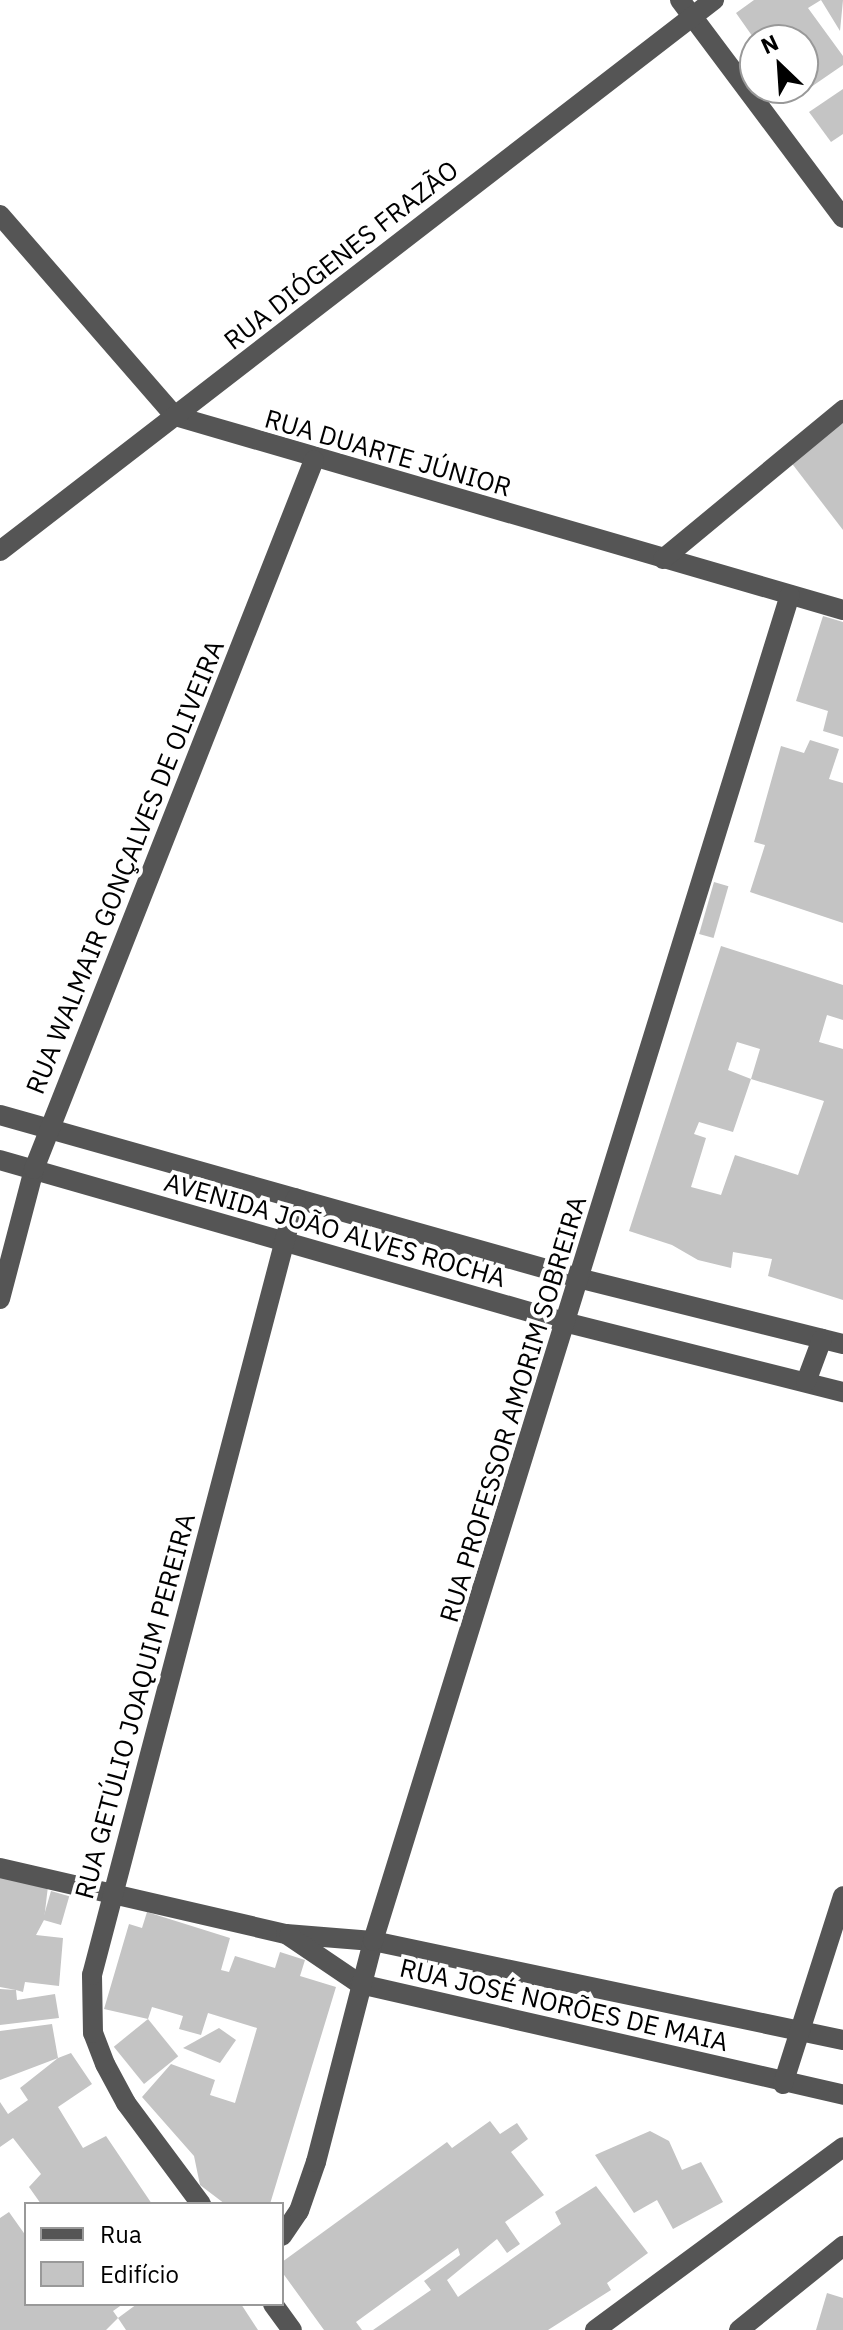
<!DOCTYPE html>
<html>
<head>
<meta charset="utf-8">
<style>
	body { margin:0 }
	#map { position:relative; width:843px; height:2330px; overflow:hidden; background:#fff; font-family:"IBM Plex Sans",sans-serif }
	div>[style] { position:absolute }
	.building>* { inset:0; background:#c4c4c4; transform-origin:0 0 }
	.minor>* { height:20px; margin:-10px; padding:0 10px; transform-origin:10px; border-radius:10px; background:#555 }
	span { translate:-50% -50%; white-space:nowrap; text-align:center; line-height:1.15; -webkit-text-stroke:8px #fff; paint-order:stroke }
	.street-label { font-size:26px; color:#000 }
	.legend { position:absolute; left:24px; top:2202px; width:260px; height:104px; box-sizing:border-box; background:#fff; border:2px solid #999; margin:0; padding:10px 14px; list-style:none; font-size:24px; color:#000 }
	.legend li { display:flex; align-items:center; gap:16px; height:40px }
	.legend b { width:40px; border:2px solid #999 }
	.north { position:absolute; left:739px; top:24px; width:80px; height:80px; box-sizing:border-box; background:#fff; border:2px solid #999; border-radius:50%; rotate:335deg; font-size:22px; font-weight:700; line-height:32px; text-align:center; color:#000 }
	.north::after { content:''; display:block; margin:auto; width:28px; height:36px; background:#000; clip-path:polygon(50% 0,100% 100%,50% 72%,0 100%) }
</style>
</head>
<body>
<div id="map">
	<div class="building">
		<i style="clip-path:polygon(754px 0,843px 0,840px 31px,821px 0,808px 8px,843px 56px,843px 65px,811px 87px,803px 81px,803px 40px,755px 40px,736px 13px)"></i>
		<i style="clip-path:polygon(843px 89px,843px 134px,831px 142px,809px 112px)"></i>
		<i style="clip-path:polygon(843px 421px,843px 530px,790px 461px)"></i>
		<i style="clip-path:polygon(823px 616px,843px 622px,843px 737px,823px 731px,828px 711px,796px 701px)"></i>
		<i style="clip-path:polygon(810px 740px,839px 749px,829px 779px,843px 783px,843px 923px,750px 892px,765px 845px,754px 842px,781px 746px,804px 753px)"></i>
		<i style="left:714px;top:882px;width:15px;height:54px;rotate:16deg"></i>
		<i style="clip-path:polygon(evenodd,721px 946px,843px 985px,843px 1020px,827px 1015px,819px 1042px,843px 1049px,843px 1300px,768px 1276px,772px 1259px,733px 1252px,731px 1268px,698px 1260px,672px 1245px,629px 1231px,721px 946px,737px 1042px,760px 1049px,751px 1079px,824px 1101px,798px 1175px,735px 1155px,721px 1195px,691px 1187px,706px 1138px,694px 1134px,699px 1122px,733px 1132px,751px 1079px,728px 1070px,737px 1042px)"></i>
		<i style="clip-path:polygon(0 1877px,48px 1886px,44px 1920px,36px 1935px,63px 1938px,59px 1986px,25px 1982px,23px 1992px,16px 1990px,17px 2000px,55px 1994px,59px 2018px,0 2025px,0 1989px,16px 1990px,0 1987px)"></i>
		<i style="left:51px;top:1891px;width:19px;height:30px;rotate:16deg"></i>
		<i style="clip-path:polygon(147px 1912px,230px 1938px,221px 1970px,229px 1972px,235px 1956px,275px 1968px,280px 1952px,305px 1960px,300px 1976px,336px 1987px,270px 2204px,225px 2204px,200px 2185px,194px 2156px,142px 2097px,171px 2064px,215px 2080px,210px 2095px,235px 2103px,257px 2028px,208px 2013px,201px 2035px,179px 2029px,183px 2016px,152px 2007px,148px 2019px,104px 2009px,129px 1924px,142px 1928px)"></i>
		<i style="left:148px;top:2019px;width:48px;height:44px;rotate:51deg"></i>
		<i style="clip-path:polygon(52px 2024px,58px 2058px,71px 2053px,92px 2084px,58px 2107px,83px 2148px,106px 2136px,152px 2204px,41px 2204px,29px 2187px,41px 2174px,13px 2138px,0 2147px,0 2102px,8px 2114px,28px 2100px,20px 2088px,58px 2058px,0 2080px,0 2031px)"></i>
		<i style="clip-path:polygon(219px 2028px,236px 2040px,220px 2063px,183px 2048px)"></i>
		<i style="clip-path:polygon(490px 2121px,500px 2134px,517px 2123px,528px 2139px,511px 2152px,544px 2195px,505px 2222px,520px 2244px,507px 2253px,497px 2239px,447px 2280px,458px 2297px,561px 2224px,555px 2212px,596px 2186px,648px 2253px,607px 2283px,611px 2290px,548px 2330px,373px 2330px,431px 2290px,424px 2281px,460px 2255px,458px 2248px,356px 2322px,362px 2330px,324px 2330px,282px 2272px,282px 2262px,447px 2142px,452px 2148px)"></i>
		<i style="clip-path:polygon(650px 2131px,669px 2141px,682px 2170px,701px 2162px,723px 2202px,673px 2229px,657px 2200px,634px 2213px,595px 2155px)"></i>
		<i style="clip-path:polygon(9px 2212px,26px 2236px,26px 2304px,123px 2304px,113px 2311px,118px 2318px,106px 2330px,0 2330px,0 2218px)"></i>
		<i style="clip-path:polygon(827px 2293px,843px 2298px,843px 2330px,816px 2330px)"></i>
		<i style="clip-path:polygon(137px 2304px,241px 2304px,258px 2330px,126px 2330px,118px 2318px)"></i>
	</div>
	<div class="minor">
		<i style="left:680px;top:0;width:272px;rotate:53.2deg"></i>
		<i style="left:0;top:215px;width:267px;rotate:49deg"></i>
		<i style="left:175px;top:416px;width:696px;rotate:16.19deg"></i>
		<i style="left:0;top:551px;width:902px;rotate:-37.66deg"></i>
		<i style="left:663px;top:559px;width:234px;rotate:-39.6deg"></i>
		<i style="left:0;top:1115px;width:605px;rotate:15.74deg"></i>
		<i style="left:582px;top:1279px;width:269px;rotate:14deg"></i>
		<i style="left:0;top:1160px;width:591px;rotate:16.01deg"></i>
		<i style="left:568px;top:1323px;width:284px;rotate:14.1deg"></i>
		<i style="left:0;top:1299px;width:134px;rotate:-75.3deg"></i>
		<i style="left:34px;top:1169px;width:762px;rotate:-68.45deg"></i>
		<i style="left:806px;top:1382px;width:46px;rotate:-69.6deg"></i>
		<i style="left:0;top:1868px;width:294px;rotate:13deg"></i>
		<i style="left:286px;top:1934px;width:87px;rotate:4.6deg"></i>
		<i style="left:373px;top:1941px;width:480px;rotate:11.9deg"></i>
		<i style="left:289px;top:1936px;width:86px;rotate:34.1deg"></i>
		<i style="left:360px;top:1984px;width:496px;rotate:12.9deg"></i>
		<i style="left:783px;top:2084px;width:197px;rotate:-72.3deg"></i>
		<i style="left:201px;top:2204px;width:126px;rotate:-126.6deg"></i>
		<i style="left:126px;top:2103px;width:44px;rotate:-118.3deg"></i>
		<i style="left:105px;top:2064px;width:33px;rotate:-111deg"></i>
		<i style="left:93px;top:2033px;width:58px;rotate:-91deg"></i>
		<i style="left:92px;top:1975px;width:803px;rotate:-75.29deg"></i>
		<i style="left:282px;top:2236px;width:30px;rotate:-56deg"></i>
		<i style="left:299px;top:2211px;width:52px;rotate:-70.9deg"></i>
		<i style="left:316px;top:2162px;width:228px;rotate:-75.5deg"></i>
		<i style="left:373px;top:1941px;width:1409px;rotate:-72.79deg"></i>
		<i style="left:273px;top:2304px;width:32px;rotate:54deg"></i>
		<i style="left:595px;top:2330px;width:308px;rotate:-36.4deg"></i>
		<i style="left:739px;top:2330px;width:134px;rotate:-38.9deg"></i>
	</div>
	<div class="street-label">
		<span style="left:341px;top:255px;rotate:-38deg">RUA DIÓGENES FRAZÃO</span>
		<span style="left:388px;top:453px;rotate:16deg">RUA DUARTE JÚNIOR</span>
		<span style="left:125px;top:867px;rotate:-68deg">RUA WALMAIR GONÇALVES DE OLIVEIRA</span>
		<span style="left:335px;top:1230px;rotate:16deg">AVENIDA JOÃO ALVES ROCHA</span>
		<span style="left:513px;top:1409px;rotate:-73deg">RUA PROFESSOR AMORIM SOBREIRA</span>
		<span style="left:135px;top:1706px;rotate:-75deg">RUA GETÚLIO JOAQUIM PEREIRA</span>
		<span style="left:564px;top:2005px;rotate:13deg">RUA JOSÉ NORÕES DE MAIA</span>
	</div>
	<ul class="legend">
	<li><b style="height:10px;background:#555"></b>Rua</li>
	<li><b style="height:22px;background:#c4c4c4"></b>Edifício</li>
	</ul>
	<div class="north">N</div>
</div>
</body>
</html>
